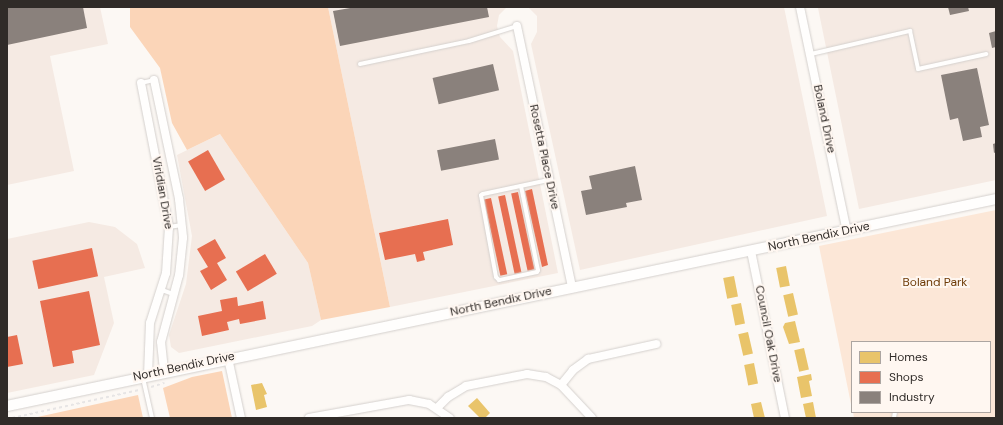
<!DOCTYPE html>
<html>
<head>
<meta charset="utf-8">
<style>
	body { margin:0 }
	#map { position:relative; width:1003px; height:425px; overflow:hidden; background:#fcf8f4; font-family:"DM Sans",sans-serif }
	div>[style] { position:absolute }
	.built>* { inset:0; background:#f5eae3 }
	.green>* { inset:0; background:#fce7d7 }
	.forest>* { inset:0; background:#fbd5b8 }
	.homes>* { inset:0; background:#e9c46a; transform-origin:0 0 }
	.shops>* { inset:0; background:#e76f51; transform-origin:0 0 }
	.industry>* { inset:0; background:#8a817c; transform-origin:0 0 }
	.path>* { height:1.5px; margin-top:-0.75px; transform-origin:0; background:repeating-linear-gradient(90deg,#e7e5e5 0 3px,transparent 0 6px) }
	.roads { filter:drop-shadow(0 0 1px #d4d0cd) drop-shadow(0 0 1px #d4d0cd) }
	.service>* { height:4px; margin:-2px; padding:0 2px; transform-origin:2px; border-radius:2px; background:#fffefd }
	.minor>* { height:8px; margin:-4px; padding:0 4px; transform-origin:4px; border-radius:4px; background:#fffefd }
	.tertiary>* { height:10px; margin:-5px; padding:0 5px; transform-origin:5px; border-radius:5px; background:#fffefd }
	span { translate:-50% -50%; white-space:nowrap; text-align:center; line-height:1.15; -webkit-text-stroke:4px #fff7f1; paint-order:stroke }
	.street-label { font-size:12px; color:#302b28 }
	.park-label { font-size:12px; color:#6d3a06 }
	.frame { position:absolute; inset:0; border:8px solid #302b28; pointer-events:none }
	.legend { position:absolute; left:851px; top:341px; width:140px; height:72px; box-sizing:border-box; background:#fff7f1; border:1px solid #aca5a1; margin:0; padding:5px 7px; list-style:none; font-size:12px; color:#302b28 }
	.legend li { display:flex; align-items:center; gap:8px; height:20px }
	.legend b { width:20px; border:1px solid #aca5a1 }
</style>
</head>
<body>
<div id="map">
	<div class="built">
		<i style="clip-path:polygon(7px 7px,100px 7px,108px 44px,50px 56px,74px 171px,7px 185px)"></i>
		<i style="clip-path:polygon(328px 7px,507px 7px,499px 15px,497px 26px,500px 37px,513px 51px,558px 273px,390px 307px)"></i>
		<i style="clip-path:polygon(528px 7px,784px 7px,827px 216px,580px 270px,531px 44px,537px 32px,537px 16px)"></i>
		<i style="clip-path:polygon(996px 7px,996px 180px,859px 209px,818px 8px)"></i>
		<i style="clip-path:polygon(220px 134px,308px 263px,321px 320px,312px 326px,179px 353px,171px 347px,169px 335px,186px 284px,192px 236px,177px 155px)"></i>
		<i style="clip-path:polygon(89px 222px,115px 227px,137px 244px,145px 268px,104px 277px,114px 323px,94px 375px,7px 393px,7px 239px)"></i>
	</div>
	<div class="green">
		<i style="clip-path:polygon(996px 210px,996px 418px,854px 418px,853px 412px,990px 412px,990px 342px,852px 342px,852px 409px,819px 246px)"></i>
	</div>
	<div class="forest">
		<i style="clip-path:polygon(130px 7px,328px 7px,390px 307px,321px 320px,308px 263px,220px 134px,187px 150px,172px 123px,160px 68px,130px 27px)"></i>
		<i style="clip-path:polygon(222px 371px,232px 418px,170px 418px,163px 388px,192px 377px)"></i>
		<i style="clip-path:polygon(138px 395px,143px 418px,33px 418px)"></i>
	</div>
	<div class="homes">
		<i style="left:786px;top:266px;width:20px;height:10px;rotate:79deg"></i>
		<i style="left:734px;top:276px;width:21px;height:11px;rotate:79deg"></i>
		<i style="left:793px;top:293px;width:22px;height:10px;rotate:77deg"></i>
		<i style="left:741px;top:303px;width:21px;height:10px;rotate:79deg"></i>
		<i style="clip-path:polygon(795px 321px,800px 342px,789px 344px,783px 327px,785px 323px)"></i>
		<i style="left:748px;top:332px;width:22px;height:10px;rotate:77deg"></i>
		<i style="left:804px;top:348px;width:22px;height:10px;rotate:77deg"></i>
		<i style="left:754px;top:363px;width:21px;height:10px;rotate:79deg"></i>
		<i style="clip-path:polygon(811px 374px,812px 380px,809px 381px,812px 396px,801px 398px,797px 377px)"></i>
		<i style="clip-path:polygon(262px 383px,267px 394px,264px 395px,267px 407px,256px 410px,251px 385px)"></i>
		<i style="clip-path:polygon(477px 398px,490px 413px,485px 418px,480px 418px,468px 406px)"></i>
		<i style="clip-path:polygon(761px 402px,765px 418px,754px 418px,751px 404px)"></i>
		<i style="clip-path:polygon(813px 402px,816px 418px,806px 418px,803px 404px)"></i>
	</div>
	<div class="shops">
		<i style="left:208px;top:150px;width:34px;height:23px;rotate:60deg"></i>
		<i style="clip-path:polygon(532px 189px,548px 265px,542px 267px,525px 191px)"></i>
		<i style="left:518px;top:192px;width:79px;height:7px;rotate:78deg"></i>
		<i style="left:505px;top:195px;width:79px;height:7px;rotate:78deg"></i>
		<i style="left:491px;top:198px;width:78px;height:7px;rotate:78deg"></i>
		<i style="clip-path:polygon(448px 219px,453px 245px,423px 252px,425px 260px,417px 262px,415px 254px,385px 260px,379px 233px)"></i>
		<i style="clip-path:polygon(215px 239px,226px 258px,217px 263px,227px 280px,211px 290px,200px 271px,208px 267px,197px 249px)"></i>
		<i style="left:92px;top:248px;width:29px;height:61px;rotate:78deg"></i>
		<i style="left:265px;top:254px;width:23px;height:34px;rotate:59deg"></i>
		<i style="clip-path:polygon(89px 291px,100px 345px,72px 351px,74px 363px,53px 367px,40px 301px)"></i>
		<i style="clip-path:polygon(237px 297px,238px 306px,263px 301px,266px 319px,240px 324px,239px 319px,227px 322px,229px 330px,202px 336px,198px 316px,222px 311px,220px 300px)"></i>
		<i style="clip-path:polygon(17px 335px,23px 364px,7px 367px,7px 337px)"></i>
	</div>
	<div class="industry">
		<i style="clip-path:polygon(7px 7px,83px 7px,87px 28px,7px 45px)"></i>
		<i style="clip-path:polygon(356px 7px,487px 7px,489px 17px,340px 46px,333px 11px)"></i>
		<i style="clip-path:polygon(948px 7px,968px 7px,969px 11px,950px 15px)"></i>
		<i style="clip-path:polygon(996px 31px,996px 47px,992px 48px,989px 33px)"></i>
		<i style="left:493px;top:64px;width:27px;height:62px;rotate:77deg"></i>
		<i style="clip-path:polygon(977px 68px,989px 125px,980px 127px,982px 137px,963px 141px,958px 118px,950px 120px,941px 75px)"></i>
		<i style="left:495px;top:139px;width:21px;height:59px;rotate:79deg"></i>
		<i style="clip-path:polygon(996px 143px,996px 152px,994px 153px,993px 144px)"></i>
		<i style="clip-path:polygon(635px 166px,642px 200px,626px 203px,627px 207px,586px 215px,581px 191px,592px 189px,589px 176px)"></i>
	</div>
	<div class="path">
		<i style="left:151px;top:387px;width:14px;rotate:-17deg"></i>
		<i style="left:12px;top:418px;width:130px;rotate:-12.4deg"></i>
	</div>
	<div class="roads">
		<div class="service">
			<i style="left:811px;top:54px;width:102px;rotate:-13.1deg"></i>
			<i style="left:910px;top:31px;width:39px;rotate:78deg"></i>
			<i style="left:918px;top:69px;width:70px;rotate:-12.4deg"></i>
			<i style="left:360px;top:64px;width:111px;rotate:-11.9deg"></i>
			<i style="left:469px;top:41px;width:50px;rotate:-17.4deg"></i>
			<i style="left:141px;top:83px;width:13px;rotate:-13deg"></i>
			<i style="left:521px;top:186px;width:86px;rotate:78.6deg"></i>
			<i style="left:538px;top:270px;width:2px;rotate:117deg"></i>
			<i style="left:537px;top:272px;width:39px;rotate:168deg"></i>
			<i style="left:499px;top:280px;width:4px;rotate:-135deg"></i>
			<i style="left:496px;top:277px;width:83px;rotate:-100.4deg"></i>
			<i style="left:481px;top:195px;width:2px;rotate:-27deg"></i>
			<i style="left:483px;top:194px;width:67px;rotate:-12deg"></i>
			<i style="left:169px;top:227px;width:13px;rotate:-9deg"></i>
			<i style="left:162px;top:290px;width:12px;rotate:20deg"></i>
			<i style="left:143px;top:378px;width:41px;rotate:77.3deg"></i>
			<i style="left:894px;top:418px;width:6px;rotate:-81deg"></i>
		</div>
		<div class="minor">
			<i style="left:800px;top:7px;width:229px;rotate:78.2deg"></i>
			<i style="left:517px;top:26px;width:268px;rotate:78.1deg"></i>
			<i style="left:154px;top:80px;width:122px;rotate:78.1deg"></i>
			<i style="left:179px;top:199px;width:39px;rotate:84deg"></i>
			<i style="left:183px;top:238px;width:37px;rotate:96deg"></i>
			<i style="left:179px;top:275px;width:69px;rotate:105deg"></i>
			<i style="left:161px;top:342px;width:29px;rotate:84deg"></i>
			<i style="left:141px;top:83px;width:147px;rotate:79deg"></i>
			<i style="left:169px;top:227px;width:46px;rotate:93.7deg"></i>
			<i style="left:166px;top:273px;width:52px;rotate:107.7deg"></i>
			<i style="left:150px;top:323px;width:52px;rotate:92.2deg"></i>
			<i style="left:751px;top:251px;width:170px;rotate:78.5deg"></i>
			<i style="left:228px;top:358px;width:61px;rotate:77.8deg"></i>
			<i style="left:561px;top:385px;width:19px;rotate:-51deg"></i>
			<i style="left:573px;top:370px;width:19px;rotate:-36deg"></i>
			<i style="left:588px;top:359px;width:70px;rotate:-12.4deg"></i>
			<i style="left:437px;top:408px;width:16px;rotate:-45deg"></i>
			<i style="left:448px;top:397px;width:21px;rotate:-31deg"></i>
			<i style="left:466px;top:386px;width:62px;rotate:-11.1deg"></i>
			<i style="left:527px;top:374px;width:19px;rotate:9deg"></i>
			<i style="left:546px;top:377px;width:17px;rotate:28deg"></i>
			<i style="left:561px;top:385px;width:45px;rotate:46.8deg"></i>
			<i style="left:309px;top:418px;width:102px;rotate:-10.2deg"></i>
			<i style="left:409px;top:400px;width:20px;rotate:11deg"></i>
			<i style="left:429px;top:404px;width:25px;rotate:34deg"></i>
		</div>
		<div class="tertiary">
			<i style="left:7px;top:406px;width:1010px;rotate:-11.82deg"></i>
		</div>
	</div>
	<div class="street-label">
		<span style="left:824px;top:119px;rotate:78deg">Boland Drive</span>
		<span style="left:544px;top:157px;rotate:78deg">Rosetta Place Drive</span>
		<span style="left:162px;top:193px;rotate:80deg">Viridian Drive</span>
		<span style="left:819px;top:237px;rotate:-12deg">North Bendix Drive</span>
		<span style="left:501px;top:302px;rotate:-12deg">North Bendix Drive</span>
		<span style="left:768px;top:334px;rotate:79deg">Council Oak Drive</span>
		<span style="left:184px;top:367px;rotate:-12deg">North Bendix Drive</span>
	</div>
	<div class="park-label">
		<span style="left:935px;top:283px">Boland Park</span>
	</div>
	<div class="frame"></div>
	<ul class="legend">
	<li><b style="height:11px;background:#e9c46a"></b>Homes</li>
	<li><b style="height:11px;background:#e76f51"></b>Shops</li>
	<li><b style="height:11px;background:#8a817c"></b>Industry</li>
	</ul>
</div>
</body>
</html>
